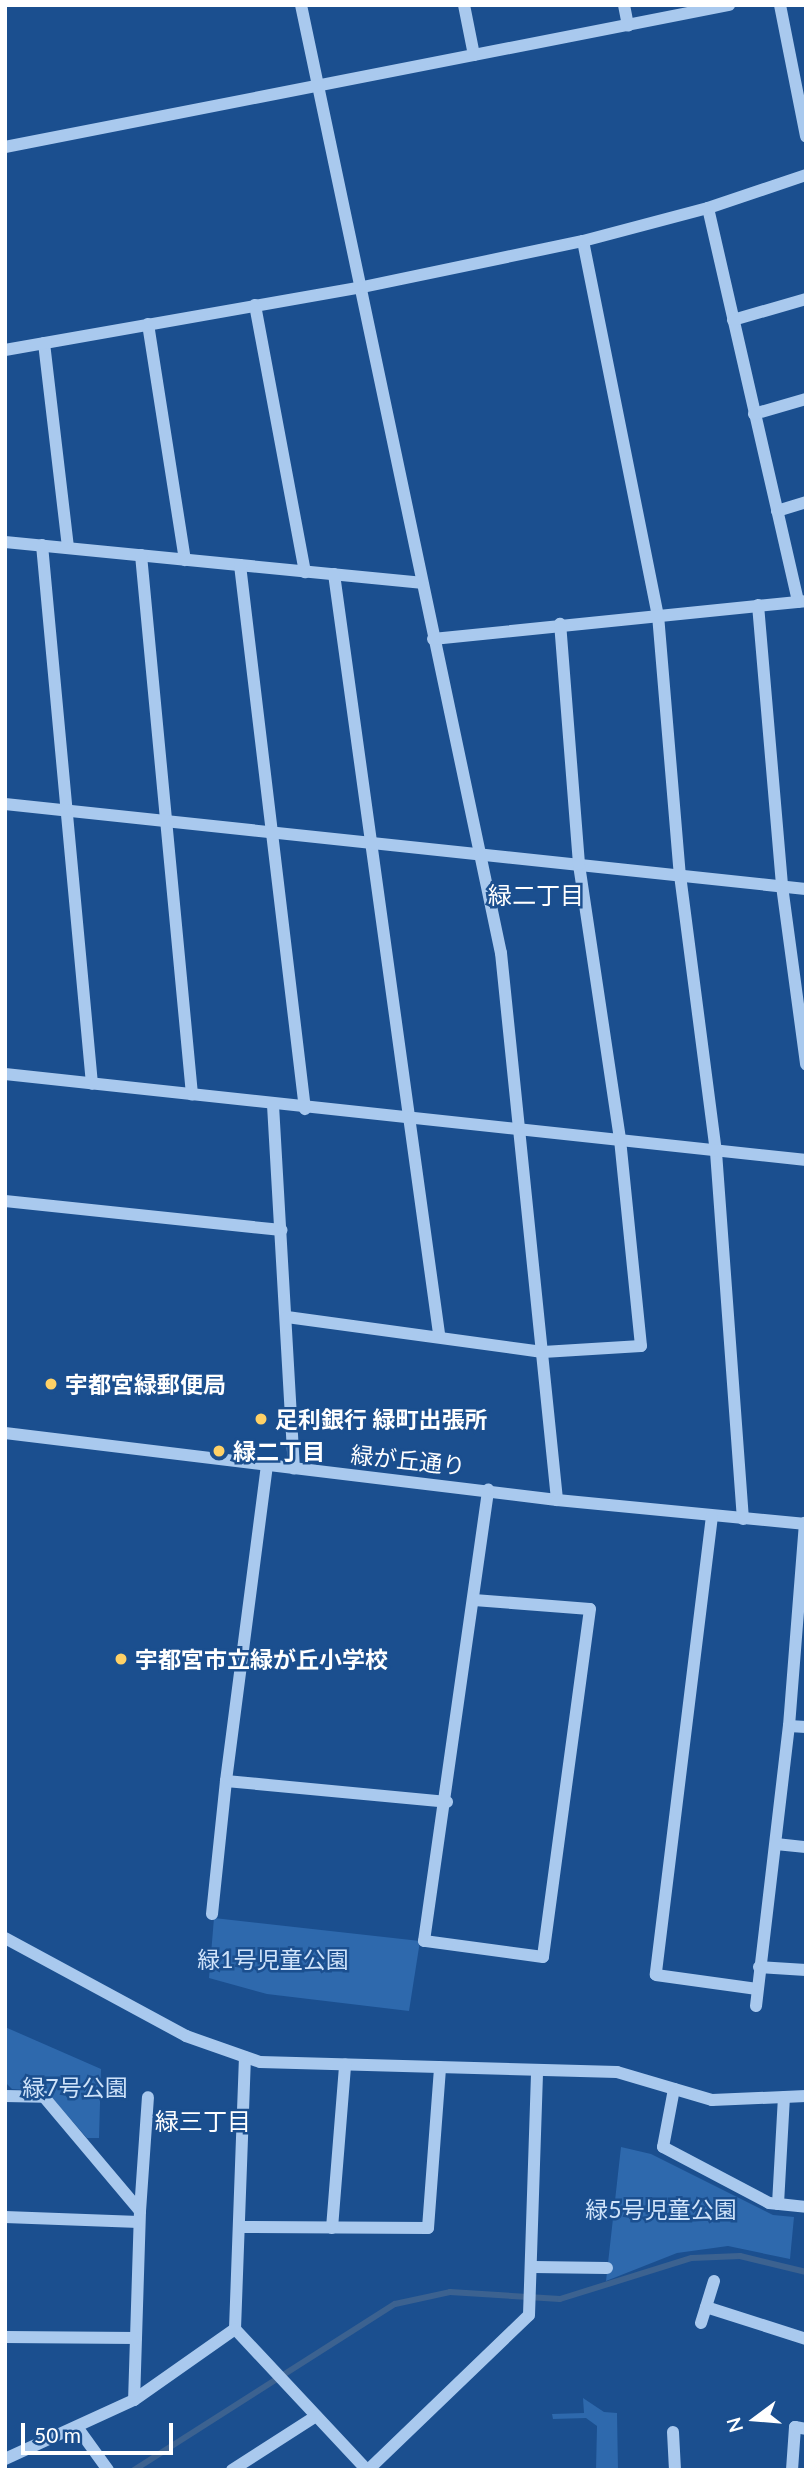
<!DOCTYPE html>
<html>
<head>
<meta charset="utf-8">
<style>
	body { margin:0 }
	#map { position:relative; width:811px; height:2475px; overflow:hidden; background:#1b4f8f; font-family:Lato,"Noto Sans JP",sans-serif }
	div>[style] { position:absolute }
	.green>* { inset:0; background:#2e69ad }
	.stream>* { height:6px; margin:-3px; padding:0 3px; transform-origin:3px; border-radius:3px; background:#3c6290 }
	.minor>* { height:12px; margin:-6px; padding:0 6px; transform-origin:6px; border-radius:6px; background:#a9c9ee }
	.dots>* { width:19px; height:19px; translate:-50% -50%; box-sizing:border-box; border:4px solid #1b4f8f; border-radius:50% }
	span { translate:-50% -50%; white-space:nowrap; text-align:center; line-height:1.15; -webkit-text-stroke:5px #1b4f8f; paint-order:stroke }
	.poi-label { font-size:23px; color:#fff; font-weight:700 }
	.left { translate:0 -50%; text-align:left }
	.street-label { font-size:23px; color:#fff }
	.park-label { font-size:23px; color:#cfe3fa }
	.neighbourhood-label { font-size:24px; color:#fff }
	.frame { position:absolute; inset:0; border:7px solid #fff; pointer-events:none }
	.north { position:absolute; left:720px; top:2384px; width:70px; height:70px; -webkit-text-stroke:5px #1b4f8f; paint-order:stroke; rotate:254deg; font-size:19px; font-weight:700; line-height:28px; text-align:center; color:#fff }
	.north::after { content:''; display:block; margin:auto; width:24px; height:32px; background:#fff; clip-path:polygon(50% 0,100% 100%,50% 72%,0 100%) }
	.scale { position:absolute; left:21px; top:2423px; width:152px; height:32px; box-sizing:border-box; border:4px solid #fff; border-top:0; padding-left:9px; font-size:21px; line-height:24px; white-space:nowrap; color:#fff; -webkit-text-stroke:5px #1b4f8f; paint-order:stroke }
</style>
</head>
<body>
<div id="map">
	<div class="green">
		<i style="clip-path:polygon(214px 1918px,420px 1941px,409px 2011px,267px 1994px,209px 1978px)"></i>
		<i style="clip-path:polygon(5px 2027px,101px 2069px,99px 2138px,87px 2138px,46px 2091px,12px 2089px,5px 2082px)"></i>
		<i style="clip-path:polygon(621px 2147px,651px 2154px,773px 2215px,794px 2217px,790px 2259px,728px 2246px,677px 2253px,606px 2281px)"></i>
		<i style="clip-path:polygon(583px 2398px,604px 2412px,617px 2413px,618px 2470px,596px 2470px,597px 2426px,586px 2418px,553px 2419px,552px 2414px,584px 2413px)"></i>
	</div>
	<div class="stream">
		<i style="left:134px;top:2470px;width:309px;rotate:-32.5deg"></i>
		<i style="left:395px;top:2304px;width:56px;rotate:-12.3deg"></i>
		<i style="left:450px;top:2292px;width:110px;rotate:3.6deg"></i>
		<i style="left:560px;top:2299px;width:138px;rotate:-17.3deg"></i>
		<i style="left:692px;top:2258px;width:48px;rotate:-2.4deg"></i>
		<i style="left:740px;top:2256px;width:68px;rotate:13.6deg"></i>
	</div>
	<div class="minor">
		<i style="left:301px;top:5px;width:969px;rotate:78.09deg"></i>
		<i style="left:501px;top:953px;width:550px;rotate:84.15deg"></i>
		<i style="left:464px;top:5px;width:51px;rotate:78.7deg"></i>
		<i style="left:624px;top:5px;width:21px;rotate:79deg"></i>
		<i style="left:780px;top:5px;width:134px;rotate:78.8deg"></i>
		<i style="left:5px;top:147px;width:738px;rotate:-11.1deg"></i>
		<i style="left:708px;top:208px;width:404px;rotate:77.1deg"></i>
		<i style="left:583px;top:241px;width:381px;rotate:78.7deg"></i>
		<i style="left:658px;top:615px;width:261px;rotate:85.2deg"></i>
		<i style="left:680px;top:875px;width:279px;rotate:82.6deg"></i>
		<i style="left:716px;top:1152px;width:368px;rotate:85.8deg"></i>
		<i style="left:255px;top:305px;width:272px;rotate:79.4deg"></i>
		<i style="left:733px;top:320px;width:76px;rotate:-16deg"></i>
		<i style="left:148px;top:324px;width:239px;rotate:81.1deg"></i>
		<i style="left:44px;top:343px;width:206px;rotate:83.3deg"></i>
		<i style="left:5px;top:350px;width:358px;rotate:-10deg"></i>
		<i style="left:358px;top:288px;width:230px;rotate:-11.8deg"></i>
		<i style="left:583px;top:241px;width:129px;rotate:-14.8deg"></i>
		<i style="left:708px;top:208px;width:103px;rotate:-18.6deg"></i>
		<i style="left:754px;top:414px;width:54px;rotate:-16.1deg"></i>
		<i style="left:777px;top:511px;width:30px;rotate:-17deg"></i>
		<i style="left:5px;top:542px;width:418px;rotate:5.6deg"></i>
		<i style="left:42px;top:545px;width:541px;rotate:84.7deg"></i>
		<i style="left:141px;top:555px;width:542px;rotate:84.6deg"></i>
		<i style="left:240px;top:565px;width:548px;rotate:83.19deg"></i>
		<i style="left:334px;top:574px;width:767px;rotate:82.13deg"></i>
		<i style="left:758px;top:605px;width:282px;rotate:85.1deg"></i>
		<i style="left:782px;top:886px;width:180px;rotate:82.3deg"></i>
		<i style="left:433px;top:639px;width:374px;rotate:-5.8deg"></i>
		<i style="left:5px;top:804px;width:805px;rotate:6.06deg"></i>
		<i style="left:5px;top:1074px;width:806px;rotate:6.13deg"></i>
		<i style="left:273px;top:1105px;width:364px;rotate:86.7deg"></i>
		<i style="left:5px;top:1201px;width:278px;rotate:6deg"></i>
		<i style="left:287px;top:1317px;width:258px;rotate:7.8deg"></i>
		<i style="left:543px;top:1352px;width:98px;rotate:-3.5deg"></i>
		<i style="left:641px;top:1346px;width:208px;rotate:-95.8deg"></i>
		<i style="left:620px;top:1139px;width:278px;rotate:-98.5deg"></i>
		<i style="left:579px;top:864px;width:241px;rotate:-94.5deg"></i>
		<i style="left:5px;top:1433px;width:556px;rotate:6.92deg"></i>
		<i style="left:557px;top:1500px;width:250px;rotate:5.5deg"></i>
		<i style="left:267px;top:1465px;width:319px;rotate:97.4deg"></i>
		<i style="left:226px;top:1781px;width:222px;rotate:5.4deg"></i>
		<i style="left:712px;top:1516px;width:462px;rotate:97deg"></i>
		<i style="left:656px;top:1975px;width:102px;rotate:7.9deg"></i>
		<i style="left:474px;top:1600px;width:116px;rotate:4.4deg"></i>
		<i style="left:590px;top:1609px;width:351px;rotate:97.7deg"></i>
		<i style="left:543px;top:1957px;width:120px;rotate:-172.3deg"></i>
		<i style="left:424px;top:1941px;width:456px;rotate:-81.9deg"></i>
		<i style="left:789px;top:1726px;width:17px;rotate:3deg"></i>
		<i style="left:776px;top:1844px;width:30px;rotate:6deg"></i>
		<i style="left:212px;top:1914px;width:134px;rotate:-84deg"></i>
		<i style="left:5px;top:1938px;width:206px;rotate:28.4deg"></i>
		<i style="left:186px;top:2036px;width:78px;rotate:19.4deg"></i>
		<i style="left:260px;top:2062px;width:357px;rotate:1.6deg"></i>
		<i style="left:617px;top:2072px;width:99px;rotate:16.4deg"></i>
		<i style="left:712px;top:2100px;width:94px;rotate:-2.4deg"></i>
		<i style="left:759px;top:1967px;width:47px;rotate:3.7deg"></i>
		<i style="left:756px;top:2006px;width:282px;rotate:-83.3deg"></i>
		<i style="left:789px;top:1726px;width:204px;rotate:-85.5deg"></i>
		<i style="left:674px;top:2089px;width:59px;rotate:100.7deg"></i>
		<i style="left:663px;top:2147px;width:120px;rotate:27.8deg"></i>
		<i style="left:769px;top:2203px;width:37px;rotate:6deg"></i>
		<i style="left:5px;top:2096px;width:39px;rotate:1deg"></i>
		<i style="left:44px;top:2097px;width:149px;rotate:49.9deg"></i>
		<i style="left:140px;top:2211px;width:189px;rotate:91.8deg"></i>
		<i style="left:778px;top:2204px;width:107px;rotate:-86.8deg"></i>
		<i style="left:140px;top:2211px;width:114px;rotate:-86deg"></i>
		<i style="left:5px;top:2217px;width:134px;rotate:2.1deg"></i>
		<i style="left:239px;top:2227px;width:189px;rotate:0.3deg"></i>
		<i style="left:428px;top:2228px;width:161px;rotate:-85.7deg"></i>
		<i style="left:332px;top:2228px;width:164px;rotate:-85.4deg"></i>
		<i style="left:534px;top:2267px;width:73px;rotate:0.8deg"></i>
		<i style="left:706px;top:2307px;width:105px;rotate:17.7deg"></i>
		<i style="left:701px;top:2323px;width:44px;rotate:-72.8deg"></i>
		<i style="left:235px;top:2329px;width:272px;rotate:-87.9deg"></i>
		<i style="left:5px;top:2337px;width:131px;rotate:0.4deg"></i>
		<i style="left:77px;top:2427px;width:53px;rotate:54.2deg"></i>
		<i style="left:673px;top:2432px;width:38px;rotate:87deg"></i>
		<i style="left:5px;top:2459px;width:142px;rotate:-24.6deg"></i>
		<i style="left:134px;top:2400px;width:123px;rotate:-35.1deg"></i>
		<i style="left:235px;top:2329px;width:193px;rotate:46.9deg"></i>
		<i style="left:232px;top:2470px;width:100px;rotate:-32.7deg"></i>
		<i style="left:368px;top:2470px;width:223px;rotate:-43.9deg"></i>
		<i style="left:529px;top:2315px;width:245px;rotate:-88.1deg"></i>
		<i style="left:792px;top:2470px;width:43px;rotate:-86deg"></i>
		<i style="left:795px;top:2427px;width:11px;rotate:10deg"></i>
	</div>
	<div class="dots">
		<i style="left:51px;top:1384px;background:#ffd166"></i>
		<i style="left:261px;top:1419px;background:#ffd166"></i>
		<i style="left:219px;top:1451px;background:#ffd166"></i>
		<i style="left:121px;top:1659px;background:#ffd166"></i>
	</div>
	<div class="poi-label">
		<span class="left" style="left:65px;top:1384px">宇都宮緑郵便局</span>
		<span class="left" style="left:275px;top:1419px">足利銀行 緑町出張所</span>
		<span class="left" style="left:233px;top:1451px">緑二丁目</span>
		<span class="left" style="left:135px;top:1659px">宇都宮市立緑が丘小学校</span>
	</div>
	<div class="street-label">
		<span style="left:408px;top:1460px;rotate:6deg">緑が丘通り</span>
	</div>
	<div class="park-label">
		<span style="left:273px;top:1959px">緑1号児童公園</span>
		<span style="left:75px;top:2087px">緑7号公園</span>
		<span style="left:661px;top:2209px">緑5号児童公園</span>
	</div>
	<div class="neighbourhood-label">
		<span style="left:536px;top:895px">緑二丁目</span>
		<span style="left:203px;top:2121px">緑三丁目</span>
	</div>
	<div class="frame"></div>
	<div class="north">N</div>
	<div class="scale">50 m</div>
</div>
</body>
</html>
